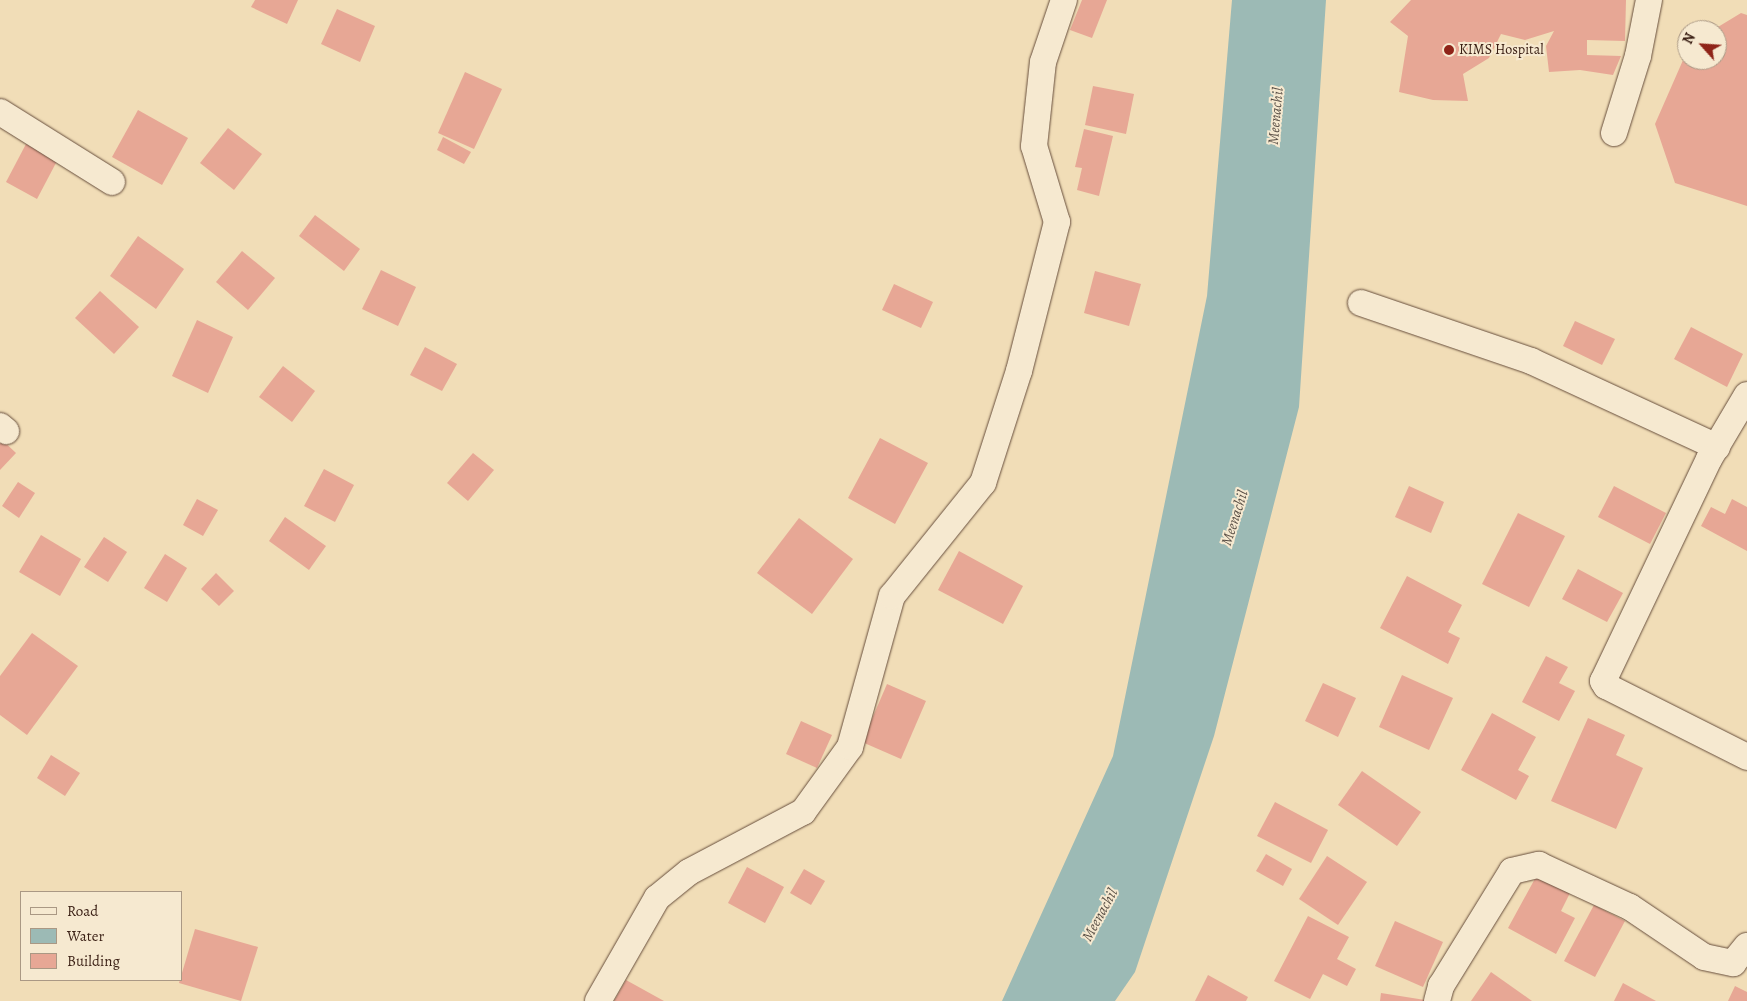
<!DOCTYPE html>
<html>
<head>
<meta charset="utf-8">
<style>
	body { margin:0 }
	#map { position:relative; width:1747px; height:1001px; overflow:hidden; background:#f1ddb7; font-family:Alegreya,serif }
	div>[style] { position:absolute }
	.water>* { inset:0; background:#9cbab5 }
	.building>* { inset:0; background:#e7a795 }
	.roads { filter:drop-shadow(0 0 1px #674e3c) drop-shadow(0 0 1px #674e3c) }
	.street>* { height:26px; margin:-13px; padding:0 13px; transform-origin:13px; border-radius:13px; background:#f6e9d0 }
	.dots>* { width:14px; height:14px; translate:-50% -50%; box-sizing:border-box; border:2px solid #f6e9d0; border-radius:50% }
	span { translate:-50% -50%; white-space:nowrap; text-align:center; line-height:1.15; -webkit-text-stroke:4px #f6e9d0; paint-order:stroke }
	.poi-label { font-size:14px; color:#391e13 }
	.left { translate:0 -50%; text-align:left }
	.water-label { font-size:15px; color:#574d44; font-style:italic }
	.legend { position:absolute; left:20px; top:891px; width:162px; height:90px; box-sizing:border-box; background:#f6e9d0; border:1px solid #aa9884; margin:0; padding:6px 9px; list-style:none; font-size:15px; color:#391e13 }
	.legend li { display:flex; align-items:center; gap:10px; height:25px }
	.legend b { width:25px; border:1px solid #aa9884 }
	.north { position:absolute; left:1677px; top:20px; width:50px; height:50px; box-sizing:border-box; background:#f6e9d0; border:1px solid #aa9884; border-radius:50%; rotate:296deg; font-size:14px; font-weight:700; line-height:20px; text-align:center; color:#391e13 }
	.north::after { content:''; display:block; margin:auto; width:18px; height:22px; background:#8f2418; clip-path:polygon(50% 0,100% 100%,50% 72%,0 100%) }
</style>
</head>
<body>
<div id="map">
	<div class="water">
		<i style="clip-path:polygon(1232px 0,1326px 0,1299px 407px,1214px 736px,1135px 972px,1115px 1001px,1002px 1001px,1113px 756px,1207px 296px)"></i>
	</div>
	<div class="building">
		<i style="clip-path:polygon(255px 0,298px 0,287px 24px,251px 7px)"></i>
		<i style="clip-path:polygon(1082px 0,1107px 0,1092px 38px,1070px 30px)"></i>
		<i style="clip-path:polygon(1411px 0,1626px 0,1625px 41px,1587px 40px,1587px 55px,1621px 56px,1613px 75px,1580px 70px,1549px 72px,1546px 46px,1554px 31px,1525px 40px,1501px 34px,1489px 58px,1463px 74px,1468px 101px,1433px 100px,1399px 92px,1408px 36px,1390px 22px)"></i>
		<i style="clip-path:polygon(337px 9px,375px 26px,360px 62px,321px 44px)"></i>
		<i style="clip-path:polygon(1741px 13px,1747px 15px,1747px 206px,1675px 183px,1655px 124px,1687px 51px,1687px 60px,1717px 60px,1717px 30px,1713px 30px)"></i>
		<i style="clip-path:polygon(465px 72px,502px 89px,474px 149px,438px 133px)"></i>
		<i style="clip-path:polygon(1093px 86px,1134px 94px,1126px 134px,1085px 125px)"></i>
		<i style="clip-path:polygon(138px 110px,188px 138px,162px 185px,112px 157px)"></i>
		<i style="clip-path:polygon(228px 128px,262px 154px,234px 190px,200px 163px)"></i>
		<i style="clip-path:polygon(1084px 129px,1113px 136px,1099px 196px,1077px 190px,1082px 168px,1075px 167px)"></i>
		<i style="clip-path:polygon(443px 137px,471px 152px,464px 164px,437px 150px)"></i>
		<i style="clip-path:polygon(26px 144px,57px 161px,37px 199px,6px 182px)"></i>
		<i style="clip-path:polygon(315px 215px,360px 249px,344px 271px,299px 236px)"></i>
		<i style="clip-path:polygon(138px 236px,184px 269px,156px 309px,110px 276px)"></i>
		<i style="clip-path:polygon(242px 251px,275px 278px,248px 310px,216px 282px)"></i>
		<i style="clip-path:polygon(381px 270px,416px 287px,398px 326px,362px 309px)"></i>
		<i style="clip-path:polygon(1095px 271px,1141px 284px,1129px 326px,1084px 313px)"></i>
		<i style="clip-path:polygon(894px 284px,933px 302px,921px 328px,882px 310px)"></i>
		<i style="clip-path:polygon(100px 291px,139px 327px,114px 354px,75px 318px)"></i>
		<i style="clip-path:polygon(197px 320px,233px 337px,208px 393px,172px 376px)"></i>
		<i style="clip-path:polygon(1575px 321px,1615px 339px,1602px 365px,1563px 346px)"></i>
		<i style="clip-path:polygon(1691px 327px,1743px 354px,1727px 387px,1674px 359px)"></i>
		<i style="clip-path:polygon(425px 347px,457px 364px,442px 391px,410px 375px)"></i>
		<i style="clip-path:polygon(283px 366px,315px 391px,292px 422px,259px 397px)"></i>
		<i style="clip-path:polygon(0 438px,16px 453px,0 470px)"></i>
		<i style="clip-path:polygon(880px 438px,928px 463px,895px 524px,848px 498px)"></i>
		<i style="clip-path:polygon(473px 453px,494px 470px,468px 501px,447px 483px)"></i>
		<i style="clip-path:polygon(324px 469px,354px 485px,335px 522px,304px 506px)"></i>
		<i style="clip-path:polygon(18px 482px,35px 493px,19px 518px,2px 506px)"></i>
		<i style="clip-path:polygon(1409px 486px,1444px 502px,1431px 533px,1395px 517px)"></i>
		<i style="clip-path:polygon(1614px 486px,1666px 513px,1650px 544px,1598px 517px)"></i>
		<i style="clip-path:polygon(197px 499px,218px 510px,203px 536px,183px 525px)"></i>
		<i style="clip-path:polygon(1732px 499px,1747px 507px,1747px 551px,1701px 526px,1711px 507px,1725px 514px)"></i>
		<i style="clip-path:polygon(1518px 513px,1565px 536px,1529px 607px,1482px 584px)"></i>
		<i style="clip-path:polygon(285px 517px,326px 546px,309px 570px,269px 541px)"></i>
		<i style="clip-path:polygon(799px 518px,853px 559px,812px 614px,757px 573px)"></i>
		<i style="clip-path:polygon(41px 535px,81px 559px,60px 596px,19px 572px)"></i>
		<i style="clip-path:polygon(104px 537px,127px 552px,108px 582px,84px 567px)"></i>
		<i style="clip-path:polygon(959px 551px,1023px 586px,1003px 624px,938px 590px)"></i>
		<i style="clip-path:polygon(165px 554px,187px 568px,167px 602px,144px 588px)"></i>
		<i style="clip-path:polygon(1578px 569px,1623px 593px,1607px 622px,1562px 599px)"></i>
		<i style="clip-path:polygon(216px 573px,234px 591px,219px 606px,201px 589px)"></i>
		<i style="clip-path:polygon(1407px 576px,1462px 605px,1448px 632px,1460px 638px,1448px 664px,1380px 628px)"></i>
		<i style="clip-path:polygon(32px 633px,78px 666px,27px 735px,0 715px,0 676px)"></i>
		<i style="clip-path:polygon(1546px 656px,1568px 667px,1559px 683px,1575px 691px,1559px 721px,1522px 702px)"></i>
		<i style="clip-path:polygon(1402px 675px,1453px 698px,1429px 750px,1379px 727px)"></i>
		<i style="clip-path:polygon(1323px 683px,1356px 698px,1338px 737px,1305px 721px)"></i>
		<i style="clip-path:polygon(887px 684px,926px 701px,901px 759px,862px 742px)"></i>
		<i style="clip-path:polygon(1492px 713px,1536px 737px,1518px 770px,1529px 776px,1516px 800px,1461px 770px)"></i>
		<i style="clip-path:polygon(1588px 718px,1625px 735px,1616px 755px,1643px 768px,1616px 829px,1551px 801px)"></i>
		<i style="clip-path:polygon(801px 721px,832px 735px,817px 768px,786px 754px)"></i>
		<i style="clip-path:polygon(51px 755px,80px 773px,65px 796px,37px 778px)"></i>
		<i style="clip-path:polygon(1362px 771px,1421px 812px,1397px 846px,1338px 805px)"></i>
		<i style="clip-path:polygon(1275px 802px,1328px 830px,1311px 863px,1257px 836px)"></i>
		<i style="clip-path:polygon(1266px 854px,1292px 869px,1283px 886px,1256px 871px)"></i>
		<i style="clip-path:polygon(1327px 856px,1367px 882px,1338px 925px,1299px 899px)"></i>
		<i style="clip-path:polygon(747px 867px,784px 887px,765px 923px,728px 903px)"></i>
		<i style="clip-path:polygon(804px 869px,825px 881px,811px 905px,790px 893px)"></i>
		<i style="clip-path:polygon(1537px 875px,1570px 893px,1561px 911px,1575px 918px,1556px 954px,1508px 928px)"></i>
		<i style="clip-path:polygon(1594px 905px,1625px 921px,1595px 977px,1564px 961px)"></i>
		<i style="clip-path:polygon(1308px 916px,1349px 937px,1337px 959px,1356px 969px,1347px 986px,1323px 974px,1310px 999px,1274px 981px)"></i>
		<i style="clip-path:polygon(1395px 921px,1443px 942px,1423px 987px,1375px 966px)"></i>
		<i style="clip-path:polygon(195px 929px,258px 947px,241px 1001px,179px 983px)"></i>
		<i style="clip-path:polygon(1491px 972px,1532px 1001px,1471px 1001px)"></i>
		<i style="clip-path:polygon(1208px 975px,1248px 997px,1246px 1001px,1195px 1001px)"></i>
		<i style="clip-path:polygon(626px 980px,664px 1001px,614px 1001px)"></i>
		<i style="clip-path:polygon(1623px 983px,1656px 1001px,1614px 1001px)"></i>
		<i style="clip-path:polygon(1735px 986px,1747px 992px,1747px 1001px,1728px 1001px)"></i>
		<i style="clip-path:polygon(1381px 993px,1425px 1000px,1425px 1001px,1380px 1001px)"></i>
	</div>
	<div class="roads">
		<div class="street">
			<i style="left:0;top:112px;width:132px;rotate:32deg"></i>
			<i style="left:1614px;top:133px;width:81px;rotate:-72.7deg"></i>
			<i style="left:1638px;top:56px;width:57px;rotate:-78.9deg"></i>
			<i style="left:1361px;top:303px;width:180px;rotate:18.8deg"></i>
			<i style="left:1531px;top:361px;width:205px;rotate:24.8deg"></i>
			<i style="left:1747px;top:395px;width:74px;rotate:120.7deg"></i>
			<i style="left:1709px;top:459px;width:246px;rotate:115.5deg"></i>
			<i style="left:1603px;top:681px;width:6px;rotate:59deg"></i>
			<i style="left:1606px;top:686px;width:158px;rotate:26.7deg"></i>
			<i style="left:0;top:426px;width:8px;rotate:40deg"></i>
			<i style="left:598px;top:1001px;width:119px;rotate:-60.2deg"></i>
			<i style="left:657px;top:898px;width:41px;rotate:-39.1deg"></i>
			<i style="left:689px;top:872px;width:129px;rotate:-27.8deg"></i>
			<i style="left:803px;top:812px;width:80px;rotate:-54.1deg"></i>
			<i style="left:850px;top:747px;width:157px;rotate:-74.5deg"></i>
			<i style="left:892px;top:596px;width:145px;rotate:-51.2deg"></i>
			<i style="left:983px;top:483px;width:118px;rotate:-72.2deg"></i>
			<i style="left:1019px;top:371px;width:154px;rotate:-75.7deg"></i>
			<i style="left:1057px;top:222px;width:79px;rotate:-106.8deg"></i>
			<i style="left:1034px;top:146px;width:84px;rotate:-83.9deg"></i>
			<i style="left:1043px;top:62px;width:65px;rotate:-71.3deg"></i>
			<i style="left:1437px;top:1001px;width:16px;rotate:-75deg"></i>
			<i style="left:1441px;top:986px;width:135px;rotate:-58.3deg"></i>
			<i style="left:1512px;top:871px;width:28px;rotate:-13deg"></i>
			<i style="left:1539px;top:865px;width:100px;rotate:24.8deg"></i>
			<i style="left:1630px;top:907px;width:89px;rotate:34deg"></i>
			<i style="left:1704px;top:957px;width:30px;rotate:12deg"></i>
			<i style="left:1733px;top:963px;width:22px;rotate:-51deg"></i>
		</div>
	</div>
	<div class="dots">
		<i style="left:1449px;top:50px;background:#8f2418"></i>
	</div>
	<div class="poi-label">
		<span class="left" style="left:1459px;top:50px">KIMS Hospital</span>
	</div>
	<div class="water-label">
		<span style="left:1276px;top:116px;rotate:-85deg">Meenachil</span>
		<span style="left:1235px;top:518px;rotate:-72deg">Meenachil</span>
		<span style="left:1100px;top:915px;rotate:-61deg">Meenachil</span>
	</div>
	<ul class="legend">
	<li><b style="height:6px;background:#f6e9d0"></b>Road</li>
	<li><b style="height:14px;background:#9cbab5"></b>Water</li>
	<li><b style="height:14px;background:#e7a795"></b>Building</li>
	</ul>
	<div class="north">N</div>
</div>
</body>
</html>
